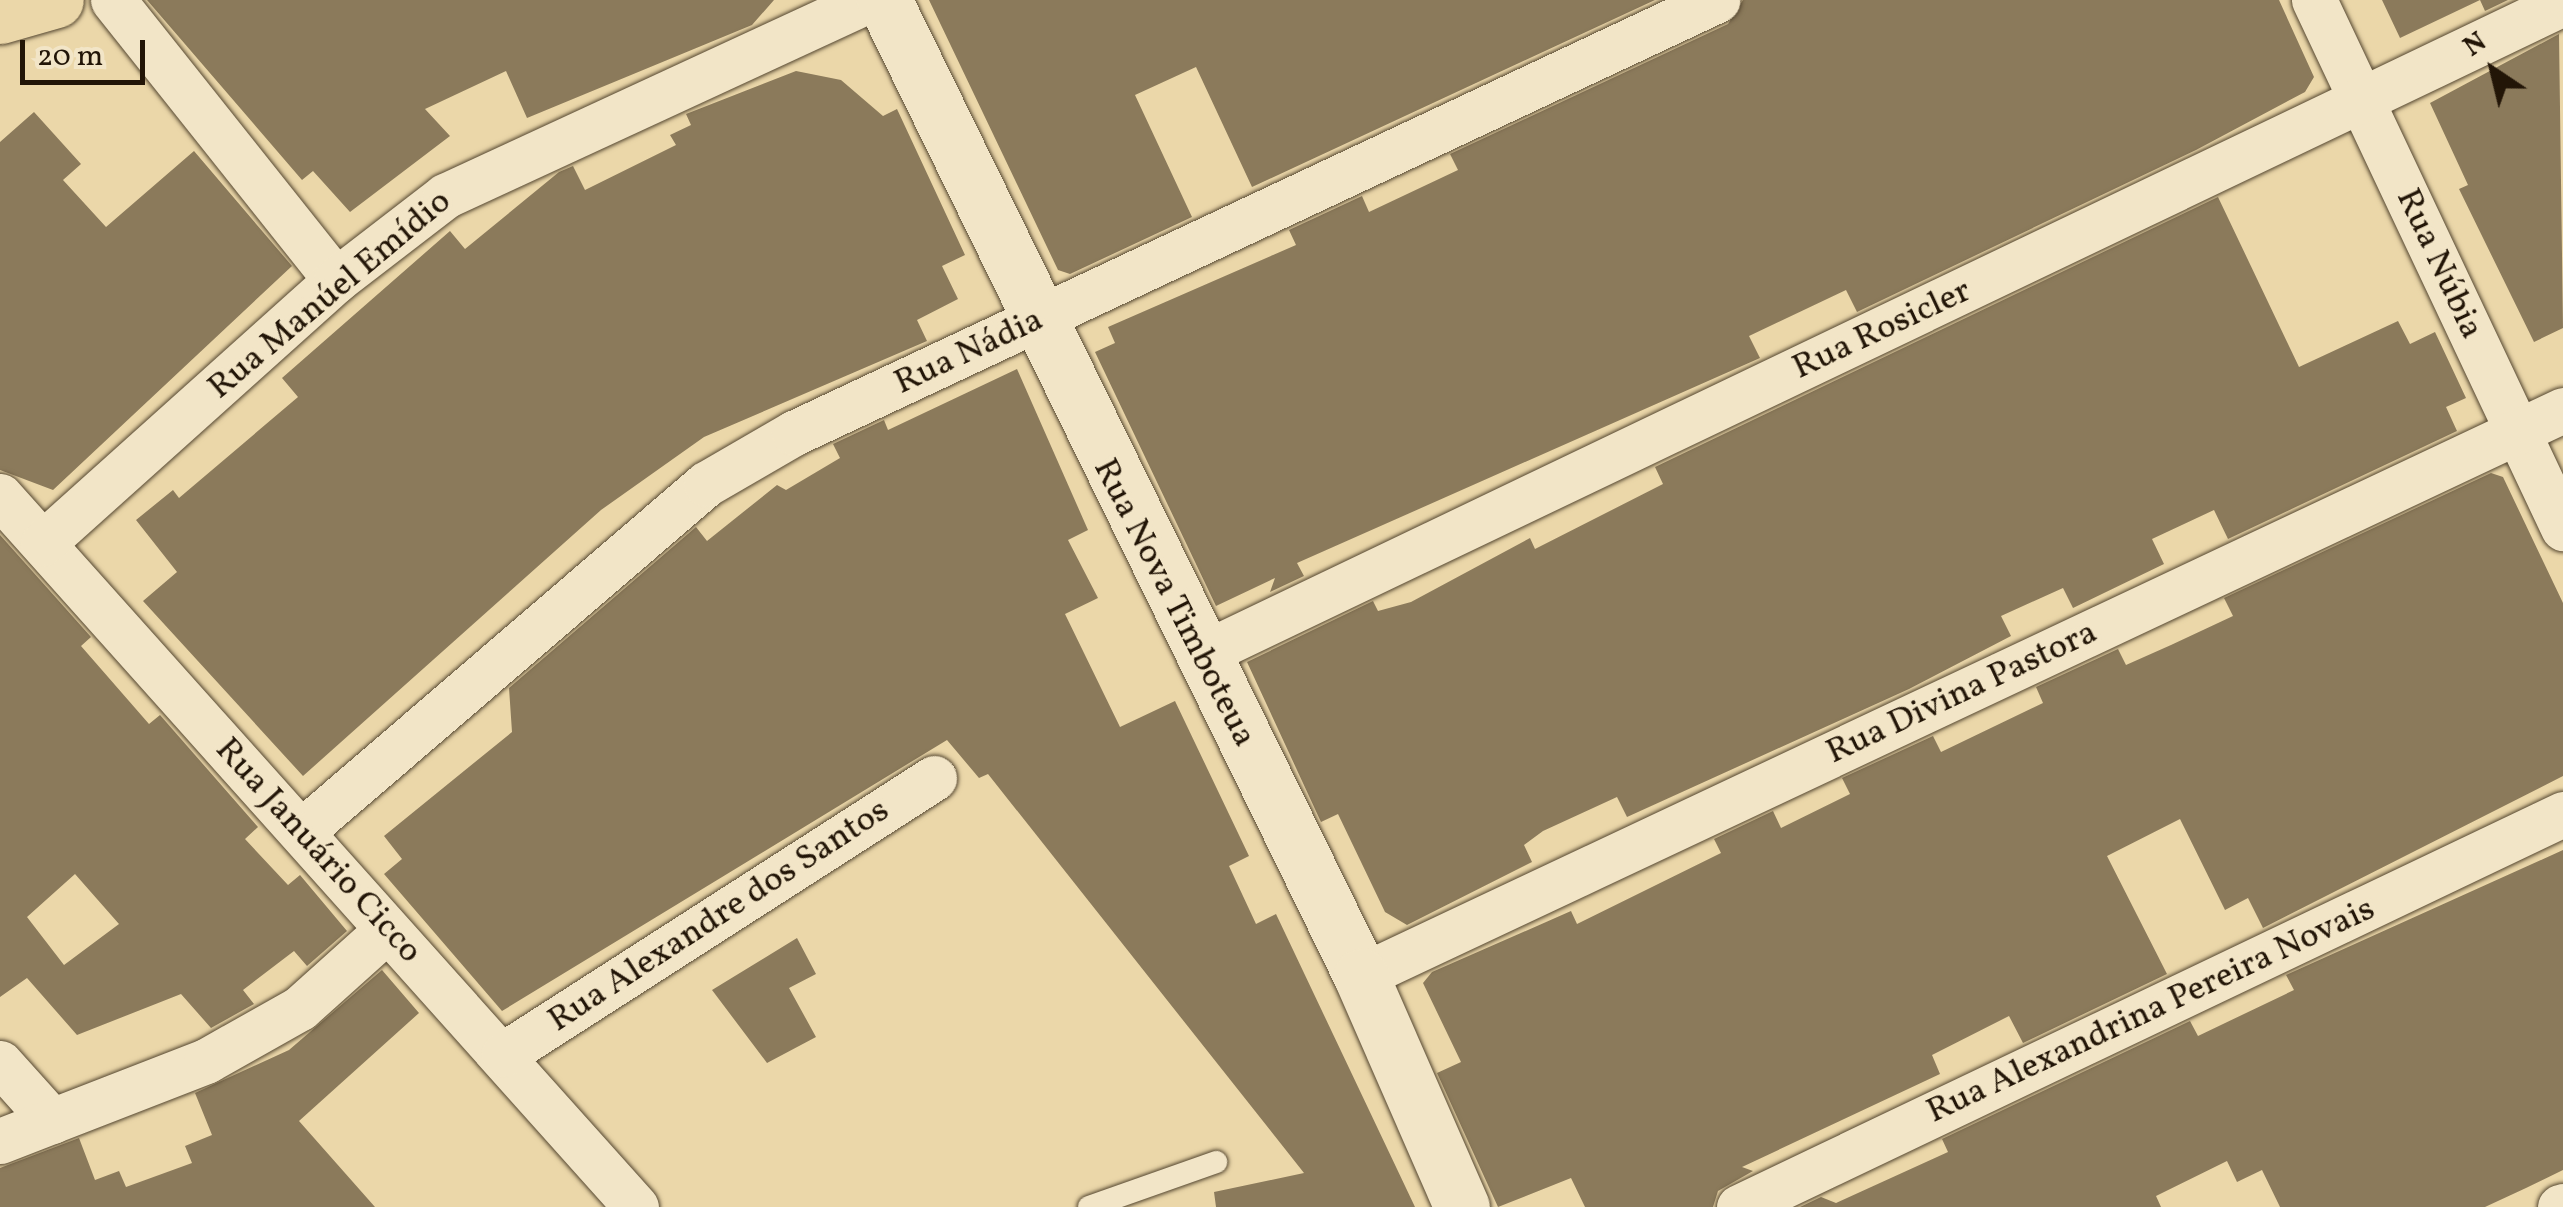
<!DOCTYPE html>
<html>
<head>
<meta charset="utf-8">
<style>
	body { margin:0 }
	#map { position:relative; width:2563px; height:1207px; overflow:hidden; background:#ebd7a9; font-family:Vollkorn,serif }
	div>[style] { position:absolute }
	.building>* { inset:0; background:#8b7a5b }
	.roads { filter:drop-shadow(0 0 2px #544630) drop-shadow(0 0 2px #544630) }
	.service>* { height:22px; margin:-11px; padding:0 11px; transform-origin:11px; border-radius:11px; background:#f2e5c7 }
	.minor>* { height:45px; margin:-22.5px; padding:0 22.5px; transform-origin:22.5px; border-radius:22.5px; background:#f2e5c7 }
	.secondary>* { height:55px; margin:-27.5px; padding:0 27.5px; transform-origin:27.5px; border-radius:27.5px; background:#f2e5c7 }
	.primary>* { height:55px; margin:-27.5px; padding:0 27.5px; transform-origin:27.5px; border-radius:27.5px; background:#ebd7a9 }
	span { translate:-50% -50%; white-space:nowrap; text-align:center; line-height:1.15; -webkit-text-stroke:8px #f2e5c7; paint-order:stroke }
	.street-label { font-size:35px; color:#221507 }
	.north { position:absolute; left:2443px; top:20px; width:100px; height:100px; -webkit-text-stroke:8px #f2e5c7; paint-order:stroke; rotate:325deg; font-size:28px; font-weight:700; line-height:40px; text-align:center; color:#221507 }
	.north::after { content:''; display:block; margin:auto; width:35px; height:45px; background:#221507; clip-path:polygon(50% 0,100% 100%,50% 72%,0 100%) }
	.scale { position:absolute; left:20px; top:40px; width:125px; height:45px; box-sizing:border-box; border:5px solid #221507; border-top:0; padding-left:12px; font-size:30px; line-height:35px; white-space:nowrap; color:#221507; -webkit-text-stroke:8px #f2e5c7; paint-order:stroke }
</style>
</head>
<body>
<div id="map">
	<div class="building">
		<i style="clip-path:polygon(147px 0,774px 0,752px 25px,527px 118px,506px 71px,425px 109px,450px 136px,350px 212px,313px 171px,302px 180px)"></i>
		<i style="clip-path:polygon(929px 0,1655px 0,1252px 187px,1196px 67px,1135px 95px,1192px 217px,1070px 274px,1058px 270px)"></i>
		<i style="clip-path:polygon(1743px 0,2279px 0,2314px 77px,2305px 92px,2196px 150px,1857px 312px,1846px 290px,1749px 336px,1760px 358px,1297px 563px,1304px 576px,1270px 592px,1275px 578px,1216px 606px,1095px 352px,1115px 343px,1108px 327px,1296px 245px,1289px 230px,1362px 196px,1369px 212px,1458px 170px,1450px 154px,1728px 24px)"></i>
		<i style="clip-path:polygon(2382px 0,2508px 0,2485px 11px,2480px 0,2400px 38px)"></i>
		<i style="clip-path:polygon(2559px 34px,2563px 328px,2534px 342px,2459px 189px,2468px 185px,2430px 103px)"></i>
		<i style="clip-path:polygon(796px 71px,841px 80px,883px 116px,897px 109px,965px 255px,942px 266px,958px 299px,917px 320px,927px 341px,704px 437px,601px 510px,303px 776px,143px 601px,177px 572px,136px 520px,173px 490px,179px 498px,298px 397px,282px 378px,450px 231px,465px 249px,559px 172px,573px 166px,585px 190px,676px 145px,670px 135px,691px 125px,686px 114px)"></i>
		<i style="clip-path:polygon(34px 112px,81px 164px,63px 180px,106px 227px,194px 151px,292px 266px,53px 490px,0 470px,0 142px)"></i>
		<i style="clip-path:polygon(2218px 197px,2299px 367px,2398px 321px,2410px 344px,2435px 332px,2466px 398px,2446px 407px,2457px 431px,2228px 539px,2214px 510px,2152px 539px,2164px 564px,2073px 608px,2063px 588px,2001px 616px,2011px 636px,1909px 689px,1627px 817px,1617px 797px,1543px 831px,1524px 845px,1532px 862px,1407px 925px,1385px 912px,1338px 814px,1321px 822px,1247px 662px,1373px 601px,1378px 611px,1411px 602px,1530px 538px,1535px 549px,1663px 484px,1655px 467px)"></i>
		<i style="clip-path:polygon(1017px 369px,1088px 530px,1068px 540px,1098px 598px,1065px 614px,1120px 727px,1175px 701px,1249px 856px,1229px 866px,1256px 924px,1276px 914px,1415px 1207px,1216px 1207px,1214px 1192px,1304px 1173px,988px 774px,979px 778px,947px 740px,502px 1011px,384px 874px,402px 859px,384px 836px,512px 732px,509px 688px,696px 527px,707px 541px,777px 485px,786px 490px,840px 458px,833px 444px,884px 420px,888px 430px)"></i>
		<i style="clip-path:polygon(2491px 473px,2503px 477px,2563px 603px,2563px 776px,2263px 928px,2248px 898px,2225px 910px,2180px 819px,2107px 856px,2167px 974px,2023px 1043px,2009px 1016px,1932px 1055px,1940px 1074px,1742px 1167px,1753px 1171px,1718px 1191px,1713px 1207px,1585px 1207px,1571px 1178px,1498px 1207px,1437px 1073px,1461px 1062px,1423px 983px,1432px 972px,1571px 911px,1577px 924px,1721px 853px,1714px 839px,1773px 811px,1781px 828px,1850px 794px,1842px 778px,1933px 736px,1941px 752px,2043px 703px,2036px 687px,2118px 649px,2126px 665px,2171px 645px,2233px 616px,2224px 598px)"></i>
		<i style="clip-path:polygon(evenodd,0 535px,91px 637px,81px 646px,149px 724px,160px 715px,258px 827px,245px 839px,288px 885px,300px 875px,347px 931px,307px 966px,294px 951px,243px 990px,254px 1004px,211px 1028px,181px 994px,77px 1035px,27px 978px,0 997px,0 535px,75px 874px,119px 924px,64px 965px,27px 917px,75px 874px)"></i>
		<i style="clip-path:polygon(2563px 850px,2563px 1170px,2526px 1188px,2485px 1207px,2280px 1207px,2262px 1170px,2237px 1182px,2227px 1161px,2156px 1196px,2161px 1207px,1800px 1207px,1821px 1197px,1836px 1203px,1948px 1152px,1942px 1139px,2190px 1021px,2198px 1036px,2294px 990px,2286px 975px)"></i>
		<i style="clip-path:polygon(797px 938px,816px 974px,789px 988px,816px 1037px,767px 1063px,712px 990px)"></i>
		<i style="clip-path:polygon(382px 970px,419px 1013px,299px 1121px,375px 1207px,0 1207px,0 1168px,79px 1138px,95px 1180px,119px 1171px,126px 1187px,192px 1163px,185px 1146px,212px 1135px,195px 1093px,289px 1050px)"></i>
	</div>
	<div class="roads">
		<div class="service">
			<i style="left:1089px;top:1207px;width:135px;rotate:-19.5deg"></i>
		</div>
		<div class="minor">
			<i style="left:113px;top:0;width:358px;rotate:51.5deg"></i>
			<i style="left:2314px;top:0;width:584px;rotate:64.75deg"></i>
			<i style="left:0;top:496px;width:954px;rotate:48.19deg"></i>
			<i style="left:43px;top:543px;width:394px;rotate:-41.9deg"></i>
			<i style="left:336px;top:280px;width:138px;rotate:-37.6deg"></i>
			<i style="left:445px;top:196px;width:467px;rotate:-24.8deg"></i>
			<i style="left:1200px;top:655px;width:1511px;rotate:-25.56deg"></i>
			<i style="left:302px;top:831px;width:533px;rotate:-40.66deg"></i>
			<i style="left:706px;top:484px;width:102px;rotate:-30.1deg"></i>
			<i style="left:794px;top:433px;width:1020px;rotate:-25.13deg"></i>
			<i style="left:1361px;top:976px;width:1329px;rotate:-25.21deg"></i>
			<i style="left:504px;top:1054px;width:511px;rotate:-32.69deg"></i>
			<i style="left:0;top:1063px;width:78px;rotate:48.1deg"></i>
			<i style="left:0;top:1141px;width:221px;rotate:-21.2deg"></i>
			<i style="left:206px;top:1061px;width:108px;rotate:-29.4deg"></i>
			<i style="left:300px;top:1008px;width:117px;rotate:-41.9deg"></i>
			<i style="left:1739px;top:1207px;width:913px;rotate:-25.5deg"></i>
			<i style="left:2560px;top:1207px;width:3px;rotate:-18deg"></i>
		</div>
		<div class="secondary">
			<i style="left:884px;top:0;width:1086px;rotate:63.95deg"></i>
			<i style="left:1361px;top:976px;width:252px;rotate:66.4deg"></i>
		</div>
		<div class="primary">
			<i style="left:0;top:16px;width:58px;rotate:-15.9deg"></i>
		</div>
	</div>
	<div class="street-label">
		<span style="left:2439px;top:264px;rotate:65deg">Rua Núbia</span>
		<span style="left:330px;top:295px;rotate:-40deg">Rua Manúel Emídio</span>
		<span style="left:1882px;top:330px;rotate:-25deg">Rua Rosicler</span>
		<span style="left:969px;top:352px;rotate:-25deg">Rua Nádia</span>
		<span style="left:1174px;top:603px;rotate:63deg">Rua Nova Timboteua</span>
		<span style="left:1962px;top:693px;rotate:-25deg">Rua Divina Pastora</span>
		<span style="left:318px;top:851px;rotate:48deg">Rua Januário Cicco</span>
		<span style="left:719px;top:916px;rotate:-33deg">Rua Alexandre dos Santos</span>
		<span style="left:2151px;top:1011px;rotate:-25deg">Rua Alexandrina Pereira Novais</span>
	</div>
	<div class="north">N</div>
	<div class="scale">20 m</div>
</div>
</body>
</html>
